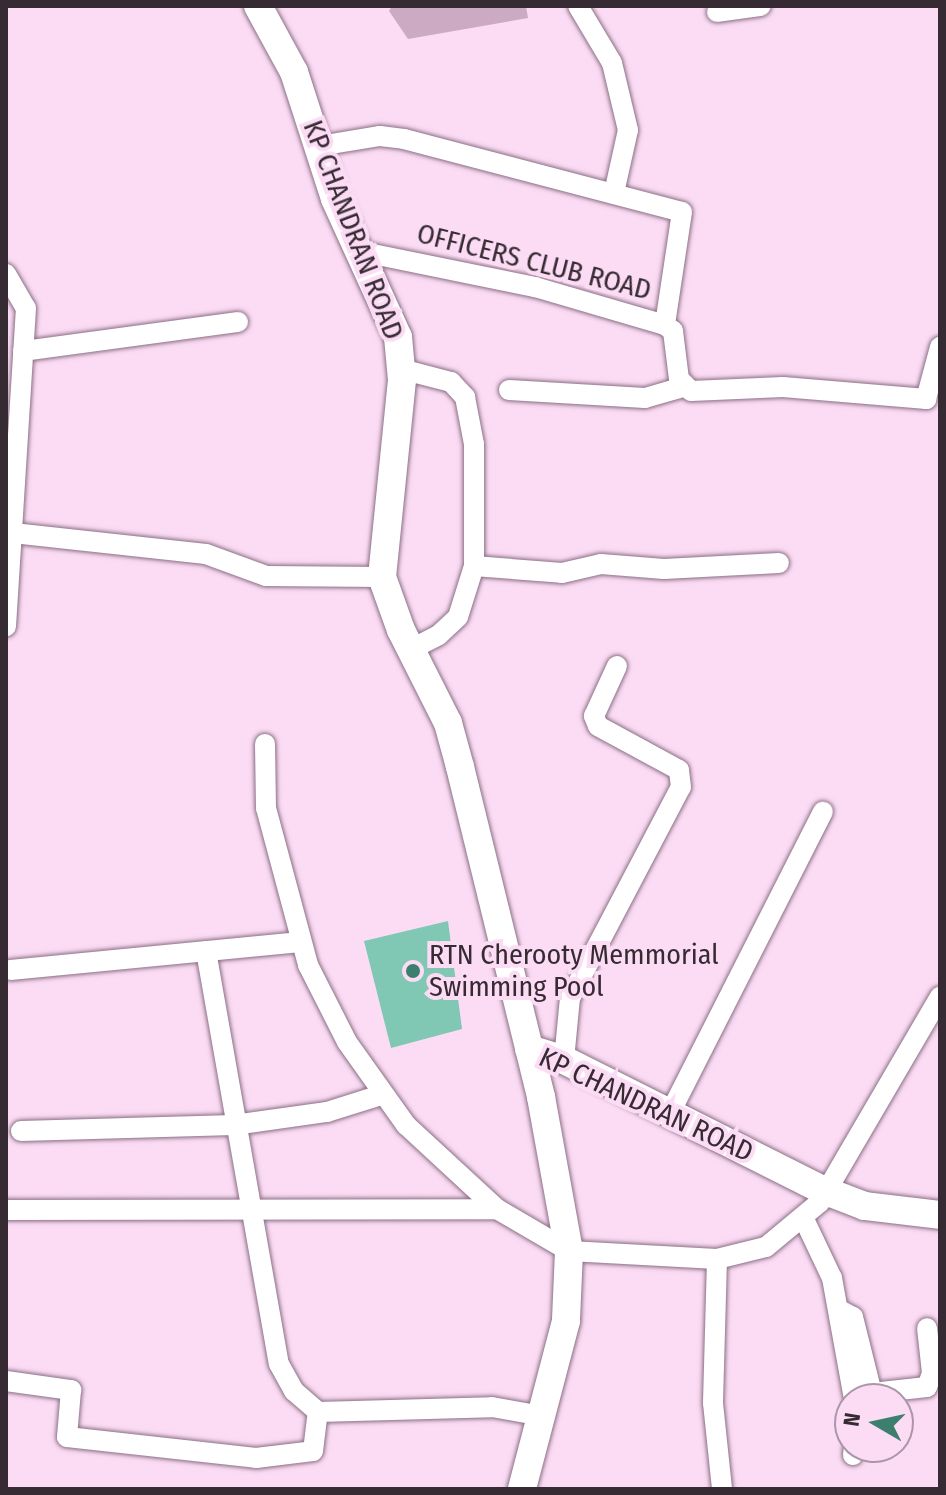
<!DOCTYPE html>
<html>
<head>
<meta charset="utf-8">
<style>
	body { margin:0 }
	#map { position:relative; width:946px; height:1495px; overflow:hidden; background:#fbdcf4; font-family:"Fira Sans Condensed",sans-serif }
	div>[style] { position:absolute }
	.green>* { inset:0; background:#ccaac4 }
	.water>* { inset:0; background:#80c7b4 }
	.roads { filter:drop-shadow(0 0 2px #8b6f85) drop-shadow(0 0 2px #8b6f85) }
	.street>* { height:20px; margin:-10px; padding:0 10px; transform-origin:10px; border-radius:10px; background:#fff }
	.secondary>* { height:28px; margin:-14px; padding:0 14px; transform-origin:14px; border-radius:14px; background:#fff }
	.dots>* { width:22px; height:22px; translate:-50% -50%; box-sizing:border-box; border:4px solid #fbdcf4; border-radius:50% }
	span { translate:-50% -50%; white-space:nowrap; text-align:center; line-height:1.15; -webkit-text-stroke:8px #fbdcf4; paint-order:stroke }
	.street-label { font-size:28px; color:#362a33 }
	.poi-label { font-size:28px; color:#362a33 }
	.left { translate:0 -50%; text-align:left }
	.frame { position:absolute; inset:0; border:8px solid #362a33; pointer-events:none }
	.north { position:absolute; left:834px; top:1383px; width:80px; height:80px; box-sizing:border-box; background:#fbdcf4; border:2px solid #ac95a7; border-radius:50%; rotate:279deg; font-size:22px; font-weight:700; line-height:32px; text-align:center; color:#362a33 }
	.north::after { content:''; display:block; margin:auto; width:28px; height:36px; background:#3d7f6f; clip-path:polygon(50% 0,100% 100%,50% 72%,0 100%) }
</style>
</head>
<body>
<div id="map">
	<div class="green">
		<i style="clip-path:polygon(392px 6px,526px 6px,528px 18px,408px 39px,389px 11px)"></i>
	</div>
	<div class="water">
		<i style="clip-path:polygon(448px 921px,462px 1029px,391px 1048px,364px 941px)"></i>
	</div>
	<div class="roads">
		<div class="street">
			<i style="left:578px;top:6px;width:66px;rotate:59.2deg"></i>
			<i style="left:612px;top:63px;width:69px;rotate:76.6deg"></i>
			<i style="left:628px;top:130px;width:65px;rotate:102.5deg"></i>
			<i style="left:717px;top:12px;width:44px;rotate:-7.8deg"></i>
			<i style="left:319px;top:146px;width:62px;rotate:-9.3deg"></i>
			<i style="left:380px;top:136px;width:24px;rotate:7deg"></i>
			<i style="left:404px;top:139px;width:287px;rotate:14.7deg"></i>
			<i style="left:682px;top:212px;width:114px;rotate:98.6deg"></i>
			<i style="left:358px;top:251px;width:181px;rotate:11.5deg"></i>
			<i style="left:535px;top:287px;width:135px;rotate:16.3deg"></i>
			<i style="left:665px;top:325px;width:10px;rotate:37deg"></i>
			<i style="left:673px;top:331px;width:48px;rotate:82.9deg"></i>
			<i style="left:679px;top:379px;width:17px;rotate:45deg"></i>
			<i style="left:691px;top:391px;width:92px;rotate:-2.5deg"></i>
			<i style="left:783px;top:387px;width:144px;rotate:4.8deg"></i>
			<i style="left:926px;top:399px;width:54px;rotate:-74.9deg"></i>
			<i style="left:6px;top:274px;width:39px;rotate:60deg"></i>
			<i style="left:26px;top:308px;width:319px;rotate:93.6deg"></i>
			<i style="left:23px;top:351px;width:217px;rotate:-7.7deg"></i>
			<i style="left:401px;top:369px;width:52px;rotate:14.6deg"></i>
			<i style="left:451px;top:382px;width:21px;rotate:47deg"></i>
			<i style="left:465px;top:397px;width:48px;rotate:79.2deg"></i>
			<i style="left:474px;top:444px;width:122px;rotate:90deg"></i>
			<i style="left:474px;top:566px;width:53px;rotate:107.4deg"></i>
			<i style="left:458px;top:617px;width:26px;rotate:137deg"></i>
			<i style="left:439px;top:635px;width:33px;rotate:153deg"></i>
			<i style="left:509px;top:390px;width:136px;rotate:3.4deg"></i>
			<i style="left:645px;top:398px;width:40px;rotate:-16deg"></i>
			<i style="left:13px;top:533px;width:194px;rotate:6.2deg"></i>
			<i style="left:206px;top:554px;width:64px;rotate:20.1deg"></i>
			<i style="left:266px;top:576px;width:116px;rotate:0.5deg"></i>
			<i style="left:474px;top:566px;width:88px;rotate:4.5deg"></i>
			<i style="left:562px;top:573px;width:40px;rotate:-13deg"></i>
			<i style="left:601px;top:564px;width:63px;rotate:4.5deg"></i>
			<i style="left:664px;top:569px;width:115px;rotate:-3deg"></i>
			<i style="left:265px;top:744px;width:64px;rotate:89.1deg"></i>
			<i style="left:266px;top:808px;width:163px;rotate:75deg"></i>
			<i style="left:308px;top:965px;width:86px;rotate:63.1deg"></i>
			<i style="left:347px;top:1042px;width:102px;rotate:54.6deg"></i>
			<i style="left:406px;top:1125px;width:124px;rotate:42.7deg"></i>
			<i style="left:497px;top:1209px;width:83px;rotate:30.3deg"></i>
			<i style="left:569px;top:1251px;width:148px;rotate:3.1deg"></i>
			<i style="left:717px;top:1259px;width:50px;rotate:-13.8deg"></i>
			<i style="left:766px;top:1247px;width:70px;rotate:-39.8deg"></i>
			<i style="left:820px;top:1202px;width:238px;rotate:-59.7deg"></i>
			<i style="left:206px;top:951px;width:419px;rotate:80deg"></i>
			<i style="left:279px;top:1364px;width:31px;rotate:61deg"></i>
			<i style="left:294px;top:1391px;width:32px;rotate:41deg"></i>
			<i style="left:10px;top:970px;width:292px;rotate:-5.5deg"></i>
			<i style="left:564px;top:1060px;width:62px;rotate:-84.5deg"></i>
			<i style="left:570px;top:998px;width:238px;rotate:-62.3deg"></i>
			<i style="left:681px;top:787px;width:17px;rotate:-97deg"></i>
			<i style="left:679px;top:770px;width:92px;rotate:-151.5deg"></i>
			<i style="left:598px;top:726px;width:11px;rotate:-112deg"></i>
			<i style="left:594px;top:716px;width:55px;rotate:-65.3deg"></i>
			<i style="left:670px;top:1113px;width:338px;rotate:-63.1deg"></i>
			<i style="left:21px;top:1131px;width:213px;rotate:-1.6deg"></i>
			<i style="left:234px;top:1125px;width:94px;rotate:-8deg"></i>
			<i style="left:327px;top:1112px;width:57px;rotate:-17.5deg"></i>
			<i style="left:6px;top:1210px;width:491px;rotate:-0.1deg"></i>
			<i style="left:803px;top:1217px;width:68px;rotate:64.6deg"></i>
			<i style="left:832px;top:1278px;width:123px;rotate:79.7deg"></i>
			<i style="left:717px;top:1259px;width:144px;rotate:91.6deg"></i>
			<i style="left:713px;top:1403px;width:86px;rotate:84deg"></i>
			<i style="left:838px;top:1309px;width:17px;rotate:28deg"></i>
			<i style="left:853px;top:1317px;width:78px;rotate:76deg"></i>
			<i style="left:872px;top:1393px;width:55px;rotate:-6.2deg"></i>
			<i style="left:927px;top:1387px;width:15px;rotate:-70deg"></i>
			<i style="left:932px;top:1373px;width:45px;rotate:-96.3deg"></i>
			<i style="left:6px;top:1381px;width:66px;rotate:7.9deg"></i>
			<i style="left:71px;top:1390px;width:47px;rotate:94.9deg"></i>
			<i style="left:67px;top:1437px;width:190px;rotate:6.3deg"></i>
			<i style="left:256px;top:1458px;width:57px;rotate:-7deg"></i>
			<i style="left:313px;top:1451px;width:39px;rotate:-83deg"></i>
			<i style="left:318px;top:1412px;width:174px;rotate:-1.6deg"></i>
			<i style="left:492px;top:1407px;width:51px;rotate:10.2deg"></i>
			<i style="left:853px;top:1455px;width:8px;rotate:-83deg"></i>
		</div>
		<div class="secondary">
			<i style="left:258px;top:6px;width:75px;rotate:61.4deg"></i>
			<i style="left:294px;top:72px;width:133px;rotate:72.1deg"></i>
			<i style="left:335px;top:199px;width:152px;rotate:65.5deg"></i>
			<i style="left:398px;top:337px;width:43px;rotate:84.7deg"></i>
			<i style="left:402px;top:380px;width:198px;rotate:95.8deg"></i>
			<i style="left:382px;top:577px;width:56px;rotate:70.3deg"></i>
			<i style="left:401px;top:630px;width:104px;rotate:63.2deg"></i>
			<i style="left:448px;top:723px;width:46px;rotate:74.7deg"></i>
			<i style="left:460px;top:767px;width:340px;rotate:76.2deg"></i>
			<i style="left:541px;top:1097px;width:157px;rotate:79.7deg"></i>
			<i style="left:569px;top:1251px;width:70px;rotate:92.5deg"></i>
			<i style="left:566px;top:1321px;width:174px;rotate:104.7deg"></i>
			<i style="left:529px;top:1049px;width:37px;rotate:17deg"></i>
			<i style="left:564px;top:1060px;width:290px;rotate:26.7deg"></i>
			<i style="left:823px;top:1190px;width:45px;rotate:20.9deg"></i>
			<i style="left:865px;top:1206px;width:76px;rotate:6.8deg"></i>
		</div>
	</div>
	<div class="dots">
		<i style="left:413px;top:971px;background:#3d7f6f"></i>
	</div>
	<div class="street-label">
		<span style="left:353px;top:230px;rotate:69deg">KP CHANDRAN ROAD</span>
		<span style="left:534px;top:262px;rotate:14deg">OFFICERS CLUB ROAD</span>
		<span style="left:646px;top:1105px;rotate:25deg">KP CHANDRAN ROAD</span>
	</div>
	<div class="poi-label">
		<span class="left" style="left:429px;top:971px">RTN Cherooty Memmorial<br>Swimming Pool</span>
	</div>
	<div class="frame"></div>
	<div class="north">N</div>
</div>
</body>
</html>
